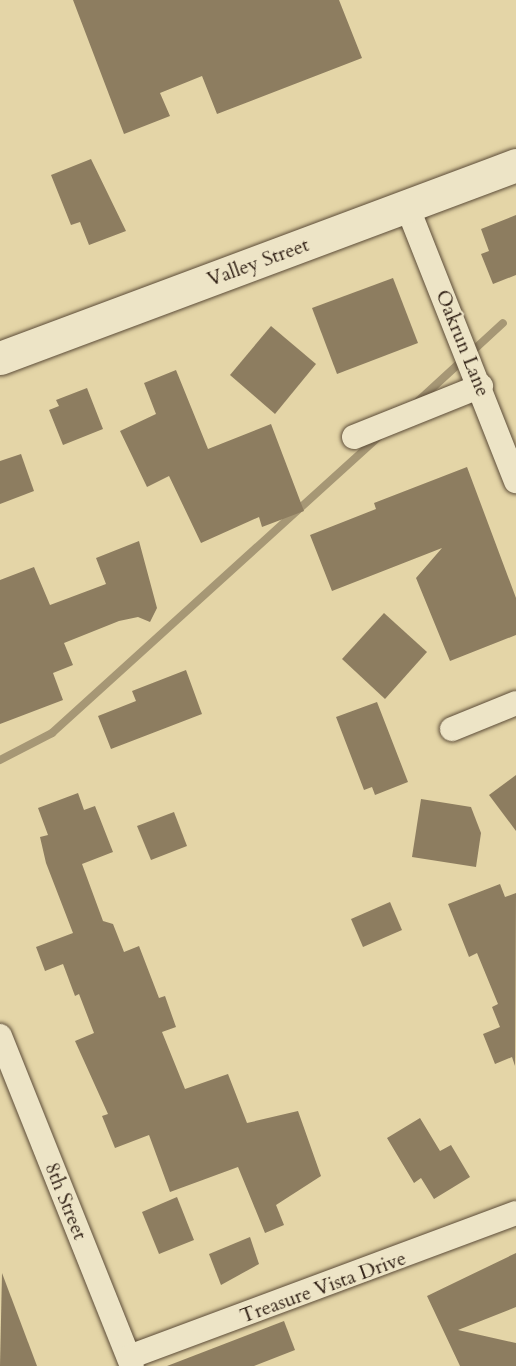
<!DOCTYPE html>
<html>
<head>
<meta charset="utf-8">
<style>
	body { margin:0 }
	#map { position:relative; width:516px; height:1366px; overflow:hidden; background:#e4d5a7; font-family:Cardo,serif }
	div>[style] { position:absolute }
	.stream>* { height:8px; margin:-4px; padding:0 4px; transform-origin:4px; border-radius:4px; background:#a69775 }
	.building>* { inset:0; background:#8d7d60 }
	.roads { filter:drop-shadow(0 0 2px #5c4c38) drop-shadow(0 0 2px #5c4c38) }
	.street>* { height:24px; margin:-12px; padding:0 12px; transform-origin:12px; border-radius:12px; background:#ede4c6 }
	.secondary>* { height:33px; margin:-16.5px; padding:0 16.5px; transform-origin:16.5px; border-radius:16.5px; background:#ede4c6 }
	span { translate:-50% -50%; white-space:nowrap; text-align:center; line-height:1.15; -webkit-text-stroke:4.5px #ede4c6; paint-order:stroke }
	.street-label { font-size:20px; color:#2e1e13 }
</style>
</head>
<body>
<div id="map">
	<div class="stream">
		<i style="left:416px;top:403px;width:118px;rotate:-42.6deg"></i>
		<i style="left:0;top:760px;width:59px;rotate:-27.4deg"></i>
		<i style="left:52px;top:733px;width:442px;rotate:-42.2deg"></i>
	</div>
	<div class="building">
		<i style="clip-path:polygon(73px 0,339px 0,362px 58px,217px 114px,202px 76px,160px 93px,170px 116px,124px 134px)"></i>
		<i style="clip-path:polygon(91px 159px,126px 231px,89px 245px,80px 222px,71px 225px,51px 175px)"></i>
		<i style="clip-path:polygon(516px 215px,516px 275px,493px 284px,481px 254px,489px 251px,481px 229px)"></i>
		<i style="clip-path:polygon(393px 278px,418px 343px,337px 374px,312px 308px)"></i>
		<i style="clip-path:polygon(271px 326px,316px 364px,275px 414px,230px 375px)"></i>
		<i style="clip-path:polygon(176px 370px,208px 449px,271px 424px,304px 511px,262px 527px,259px 517px,201px 543px,169px 476px,147px 487px,120px 431px,156px 414px,144px 383px)"></i>
		<i style="clip-path:polygon(87px 388px,103px 429px,63px 445px,49px 410px,59px 406px,56px 400px)"></i>
		<i style="clip-path:polygon(21px 454px,34px 491px,0 504px,0 461px)"></i>
		<i style="clip-path:polygon(467px 467px,516px 598px,516px 635px,450px 661px,416px 578px,442px 548px,332px 591px,310px 535px,376px 509px,374px 503px)"></i>
		<i style="clip-path:polygon(139px 541px,157px 608px,150px 622px,138px 617px,119px 621px,64px 643px,73px 665px,53px 673px,63px 700px,0 724px,0 580px,34px 567px,50px 605px,106px 584px,96px 558px)"></i>
		<i style="clip-path:polygon(384px 613px,427px 652px,385px 699px,342px 659px)"></i>
		<i style="clip-path:polygon(186px 670px,202px 714px,111px 749px,98px 716px,136px 701px,132px 691px)"></i>
		<i style="clip-path:polygon(377px 702px,408px 782px,375px 795px,372px 787px,364px 790px,336px 717px)"></i>
		<i style="clip-path:polygon(516px 775px,516px 831px,489px 795px)"></i>
		<i style="clip-path:polygon(78px 793px,84px 810px,95px 806px,113px 852px,82px 864px,103px 921px,113px 924px,124px 952px,139px 946px,159px 998px,165px 996px,176px 1027px,162px 1032px,185px 1089px,228px 1074px,247px 1123px,298px 1111px,321px 1176px,276px 1205px,284px 1225px,265px 1233px,238px 1167px,170px 1192px,149px 1135px,115px 1148px,102px 1116px,108px 1114px,75px 1041px,94px 1033px,79px 994px,75px 996px,63px 964px,45px 971px,36px 947px,73px 933px,46px 863px,40px 837px,48px 835px,38px 808px)"></i>
		<i style="clip-path:polygon(421px 799px,471px 807px,481px 833px,476px 867px,412px 857px)"></i>
		<i style="clip-path:polygon(174px 812px,187px 846px,151px 860px,137px 826px)"></i>
		<i style="clip-path:polygon(500px 884px,505px 897px,516px 893px,515px 1066px,512px 1057px,495px 1064px,483px 1034px,500px 1027px,492px 1007px,498px 1004px,477px 953px,469px 957px,448px 904px)"></i>
		<i style="clip-path:polygon(390px 902px,402px 930px,363px 947px,351px 919px)"></i>
		<i style="clip-path:polygon(420px 1118px,440px 1151px,451px 1145px,470px 1177px,434px 1199px,421px 1178px,414px 1183px,387px 1138px)"></i>
		<i style="clip-path:polygon(177px 1197px,194px 1240px,159px 1254px,142px 1212px)"></i>
		<i style="clip-path:polygon(250px 1237px,259px 1264px,221px 1285px,209px 1254px)"></i>
		<i style="clip-path:polygon(516px 1253px,516px 1307px,458px 1330px,516px 1343px,516px 1366px,460px 1366px,427px 1296px)"></i>
		<i style="clip-path:polygon(2px 1273px,37px 1366px,0 1366px)"></i>
		<i style="clip-path:polygon(284px 1321px,295px 1350px,254px 1366px,167px 1366px)"></i>
	</div>
	<div class="roads">
		<div class="street">
			<i style="left:407px;top:206px;width:296px;rotate:68.4deg"></i>
			<i style="left:354px;top:437px;width:137px;rotate:-21.9deg"></i>
			<i style="left:452px;top:729px;width:69px;rotate:-22.1deg"></i>
			<i style="left:0;top:1036px;width:355px;rotate:68.2deg"></i>
			<i style="left:129px;top:1357px;width:413px;rotate:-20.4deg"></i>
		</div>
		<div class="secondary">
			<i style="left:0;top:358px;width:551px;rotate:-20.51deg"></i>
		</div>
	</div>
	<div class="street-label">
		<span style="left:258px;top:262px;rotate:-20deg">Valley Street</span>
		<span style="left:463px;top:343px;rotate:68deg">Oakrun Lane</span>
		<span style="left:66px;top:1201px;rotate:68deg">8th Street</span>
		<span style="left:323px;top:1287px;rotate:-20deg">Treasure Vista Drive</span>
	</div>
</div>
</body>
</html>
